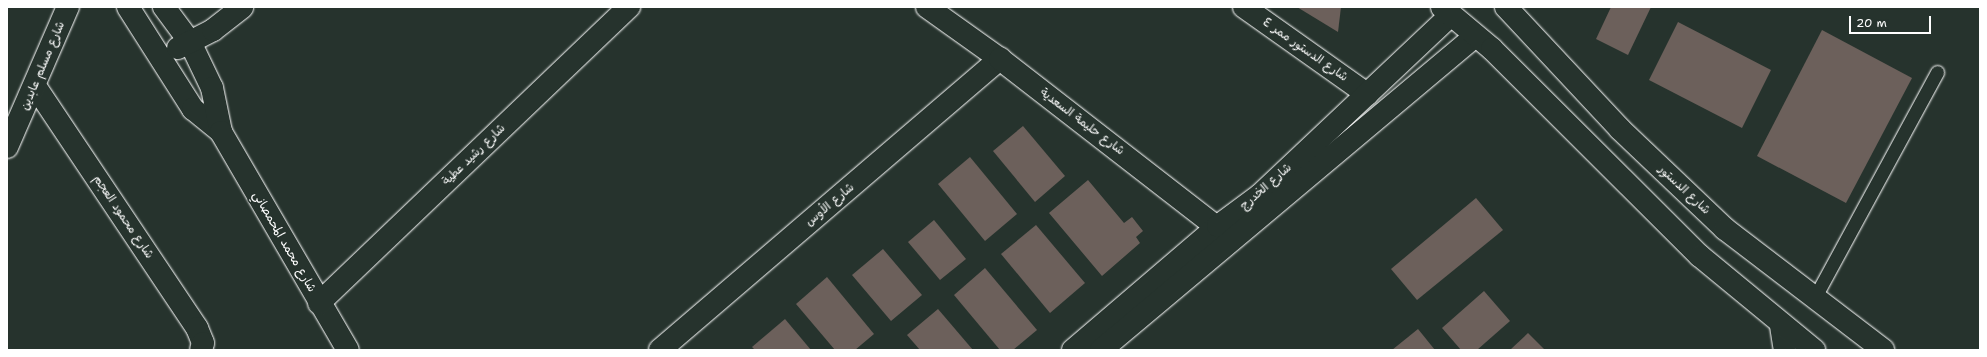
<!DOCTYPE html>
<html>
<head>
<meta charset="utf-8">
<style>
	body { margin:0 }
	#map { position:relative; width:1987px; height:357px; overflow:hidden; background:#26332d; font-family:"Shantell Sans","Playpen Sans Arabic",sans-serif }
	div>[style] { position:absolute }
	.building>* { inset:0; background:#6c605b }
	.roads { filter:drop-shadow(0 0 1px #fff) drop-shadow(0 0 1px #fff) }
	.service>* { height:13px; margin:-6.5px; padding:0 6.5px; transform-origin:6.5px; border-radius:6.5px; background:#26332d }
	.minor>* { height:22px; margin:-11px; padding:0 11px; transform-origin:11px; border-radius:11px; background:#26332d }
	.tertiary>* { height:22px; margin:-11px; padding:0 11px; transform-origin:11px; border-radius:11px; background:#26332d }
	.secondary>* { height:22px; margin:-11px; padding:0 11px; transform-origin:11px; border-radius:11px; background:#26332d }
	span { translate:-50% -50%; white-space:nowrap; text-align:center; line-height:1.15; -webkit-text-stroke:3px #26332d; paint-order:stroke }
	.street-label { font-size:12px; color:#fff }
	.frame { position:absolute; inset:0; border:8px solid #fff; pointer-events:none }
	.scale { position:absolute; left:1849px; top:16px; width:82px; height:18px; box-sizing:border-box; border:2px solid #fff; border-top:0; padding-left:5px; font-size:12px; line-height:14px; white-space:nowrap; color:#fff; -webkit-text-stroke:3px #26332d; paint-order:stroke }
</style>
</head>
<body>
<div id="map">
	<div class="building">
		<i style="clip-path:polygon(1297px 7px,1341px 7px,1338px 32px)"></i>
		<i style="clip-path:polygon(1611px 7px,1651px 7px,1628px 55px,1596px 39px)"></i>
		<i style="clip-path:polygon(1678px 22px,1771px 70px,1742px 128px,1649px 80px)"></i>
		<i style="clip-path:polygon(1822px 30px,1912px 78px,1846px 203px,1757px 156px)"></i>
		<i style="clip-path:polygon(1023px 126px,1065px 176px,1035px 202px,993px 151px)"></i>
		<i style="clip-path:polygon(970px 157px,1017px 214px,985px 241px,938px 184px)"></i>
		<i style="clip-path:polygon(1088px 180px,1124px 223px,1132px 217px,1143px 231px,1136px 237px,1140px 243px,1102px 276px,1049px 213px)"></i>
		<i style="clip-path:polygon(1476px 198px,1503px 230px,1417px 300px,1391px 269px)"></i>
		<i style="clip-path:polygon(934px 220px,966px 259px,940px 280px,908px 242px)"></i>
		<i style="clip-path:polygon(1036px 225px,1085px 283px,1050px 313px,1001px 254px)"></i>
		<i style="clip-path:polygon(883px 249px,922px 295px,891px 321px,852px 275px)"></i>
		<i style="clip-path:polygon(985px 268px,1037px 330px,1013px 350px,1000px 350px,954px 295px)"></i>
		<i style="clip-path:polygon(827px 277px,874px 334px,855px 350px,835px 350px,796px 304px)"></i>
		<i style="clip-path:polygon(1484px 291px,1510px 321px,1477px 350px,1461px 350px,1442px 328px)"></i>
		<i style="clip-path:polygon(938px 309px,973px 350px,920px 350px,907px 335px)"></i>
		<i style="clip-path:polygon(785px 319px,811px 350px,755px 350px,752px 347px)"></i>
		<i style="clip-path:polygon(1418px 329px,1435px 350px,1392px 350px)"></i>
		<i style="clip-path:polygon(1528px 333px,1545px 350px,1510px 350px)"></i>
	</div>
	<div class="roads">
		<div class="service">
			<i style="left:1815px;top:297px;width:256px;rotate:-61.5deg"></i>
		</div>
		<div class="minor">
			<i style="left:128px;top:7px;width:121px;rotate:57.5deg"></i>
			<i style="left:193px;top:109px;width:36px;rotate:39deg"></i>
			<i style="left:164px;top:7px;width:44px;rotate:53.4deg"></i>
			<i style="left:190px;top:42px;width:51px;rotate:64.4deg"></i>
			<i style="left:212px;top:88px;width:45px;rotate:78.4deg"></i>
			<i style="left:221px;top:132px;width:252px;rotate:59.8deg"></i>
			<i style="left:1244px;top:7px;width:151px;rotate:35.3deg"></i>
			<i style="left:178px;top:48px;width:39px;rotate:-27deg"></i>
			<i style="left:213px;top:30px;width:37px;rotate:-38deg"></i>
			<i style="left:35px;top:86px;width:291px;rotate:56.2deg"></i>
			<i style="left:197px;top:328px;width:16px;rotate:68deg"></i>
			<i style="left:203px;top:343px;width:7px;rotate:106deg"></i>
			<i style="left:7px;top:147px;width:153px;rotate:-66.5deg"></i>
			<i style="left:319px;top:303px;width:429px;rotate:-43.7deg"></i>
			<i style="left:1781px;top:326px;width:24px;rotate:81deg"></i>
			<i style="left:660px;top:350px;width:448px;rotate:-40.6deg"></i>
		</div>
		<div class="tertiary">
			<i style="left:927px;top:7px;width:90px;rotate:35.5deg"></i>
			<i style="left:1000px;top:59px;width:289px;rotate:37.8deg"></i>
			<i style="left:1073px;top:350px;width:191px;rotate:-40.5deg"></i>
			<i style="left:1218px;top:226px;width:52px;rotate:-36.4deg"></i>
			<i style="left:1260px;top:195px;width:262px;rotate:-43.3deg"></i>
			<i style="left:1101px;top:350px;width:488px;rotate:-40deg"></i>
		</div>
		<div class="secondary">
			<i style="left:1442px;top:7px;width:65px;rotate:40deg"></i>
			<i style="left:1492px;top:49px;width:293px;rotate:44.9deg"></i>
			<i style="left:1700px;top:256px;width:148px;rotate:39.5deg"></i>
			<i style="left:1506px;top:7px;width:167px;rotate:46.9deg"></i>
			<i style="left:1620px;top:129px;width:145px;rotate:43.6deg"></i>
			<i style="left:1725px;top:229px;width:199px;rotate:37.4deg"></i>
		</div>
	</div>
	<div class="street-label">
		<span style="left:1305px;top:50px;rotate:35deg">شارع الدستور ممر ٤</span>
		<span style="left:43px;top:66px;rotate:-67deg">شارع مسلم عابدين</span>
		<span style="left:1082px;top:122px;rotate:37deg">شارع حليمة السعدية</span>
		<span style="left:474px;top:155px;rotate:-44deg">شارع رشيد عطية</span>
		<span style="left:1266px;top:187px;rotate:-41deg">شارع الخدرج</span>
		<span style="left:1684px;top:190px;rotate:43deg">شارع الدستور</span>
		<span style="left:830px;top:205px;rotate:-40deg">شارع الأوس</span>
		<span style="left:123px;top:217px;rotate:56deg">شارع محمود العجم</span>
		<span style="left:284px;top:242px;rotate:60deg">شارع محمد المحمصاني</span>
	</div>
	<div class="frame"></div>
	<div class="scale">20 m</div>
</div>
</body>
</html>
